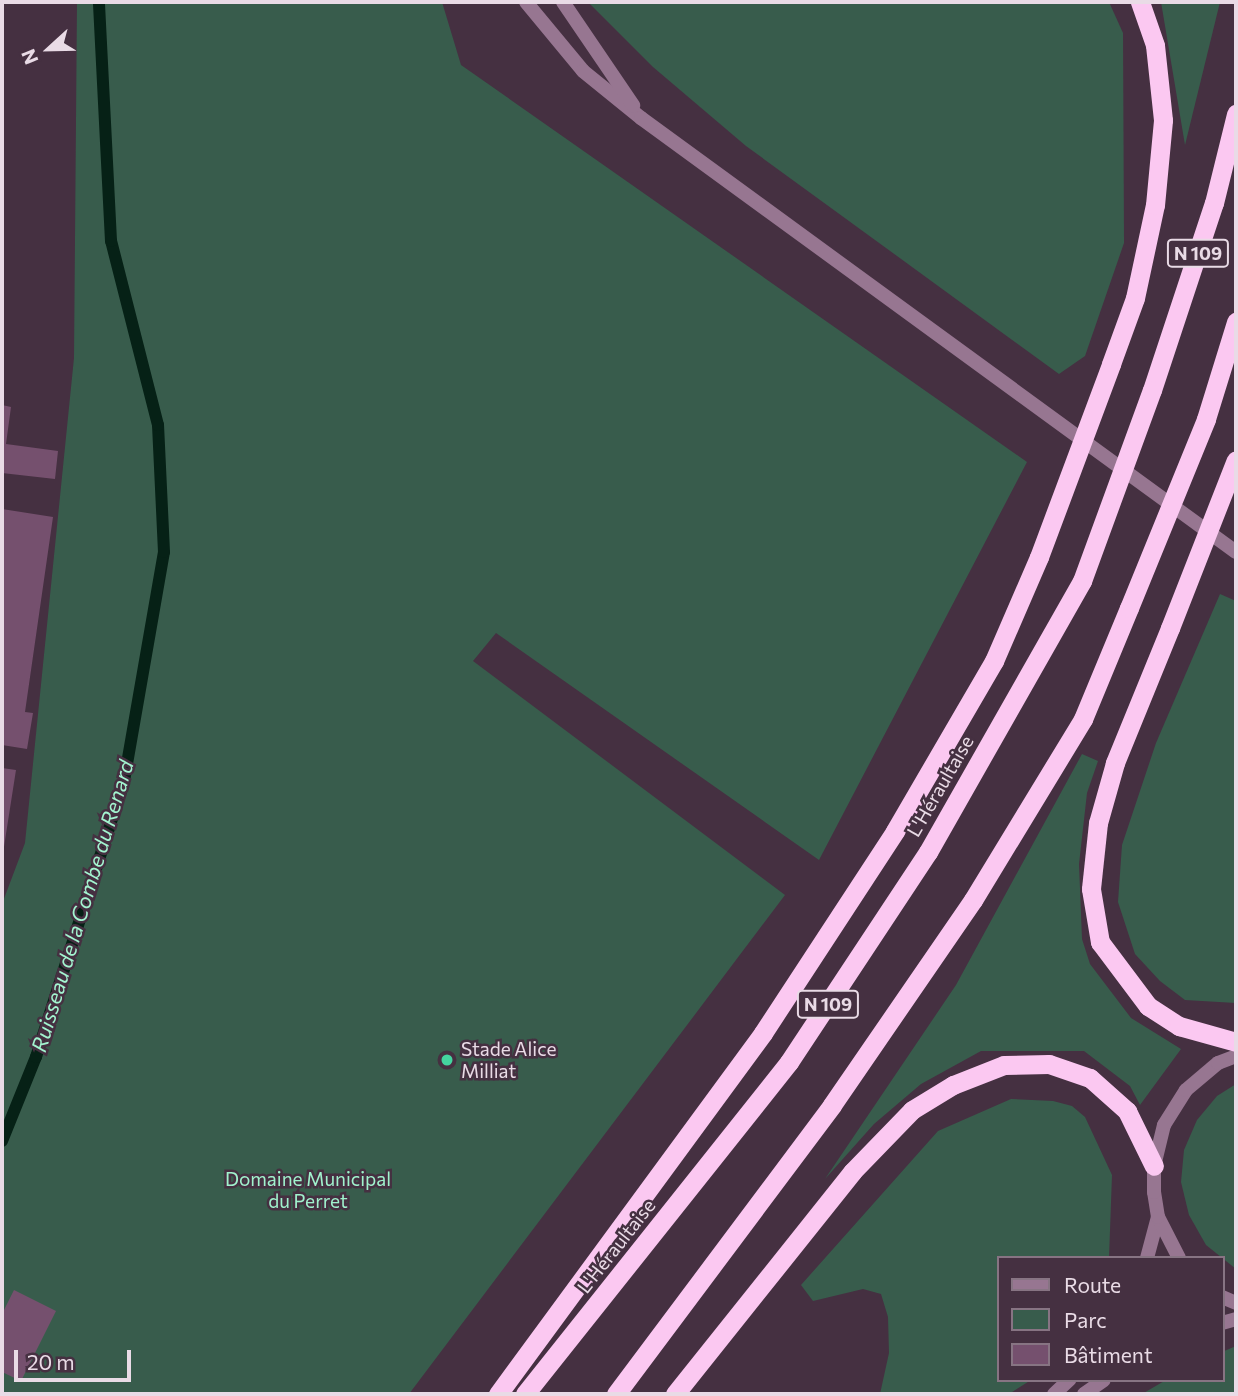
<!DOCTYPE html>
<html>
<head>
<meta charset="utf-8">
<style>
	body { margin:0 }
	#map { position:relative; width:1238px; height:1396px; overflow:hidden; background:#453041; font-family:Commissioner,sans-serif }
	div>[style] { position:absolute }
	.green>* { inset:0; background:#385c4c }
	.stream>* { height:12px; margin:-6px; padding:0 6px; transform-origin:6px; border-radius:6px; background:#062116 }
	.building>* { inset:0; background:#75506e }
	.tertiary>* { height:14px; margin:-7px; padding:0 7px; transform-origin:7px; border-radius:7px; background:#977691 }
	.trunk>* { height:19px; margin:-9.5px; padding:0 9.5px; transform-origin:9.5px; border-radius:9.5px; background:#fbc8f1 }
	.trunk-bridge>* { height:19px; margin:-9.5px; padding:0 9.5px; transform-origin:9.5px; border-radius:9.5px; background:#fbc8f1 }
	.dots>* { width:19px; height:19px; translate:-50% -50%; box-sizing:border-box; border:4px solid #453041; border-radius:50% }
	span { translate:-50% -50%; white-space:nowrap; text-align:center; line-height:1.15; -webkit-text-stroke:5px #453041; paint-order:stroke }
	.shield-label span { padding:2px 5px; background:#453041; border:2px solid; border-radius:5px; -webkit-text-stroke-width:0 }
	.shield-label { font-size:18px; color:#e9dbe6; font-weight:700 }
	.street-label { font-size:19px; color:#e9dbe6 }
	.poi-label { font-size:19px; color:#e9dbe6 }
	.left { translate:0 -50%; text-align:left }
	.park-label { font-size:19px; color:#a0f2cd }
	.water-label { font-size:21px; color:#a3f5d0; font-style:italic }
	.frame { position:absolute; inset:0; border:4px solid #e9dbe6; pointer-events:none }
	.legend { position:absolute; left:997px; top:1256px; width:228px; height:126px; box-sizing:border-box; background:#453041; border:2px solid #877483; margin:0; padding:9px 12px; list-style:none; font-size:21px; color:#e9dbe6 }
	.legend li { display:flex; align-items:center; gap:14px; height:35px }
	.legend b { width:35px; border:2px solid #877483 }
	.north { position:absolute; left:14px; top:14px; width:70px; height:70px; -webkit-text-stroke:5px #453041; paint-order:stroke; rotate:248deg; font-size:19px; font-weight:700; line-height:28px; text-align:center; color:#e9dbe6 }
	.north::after { content:''; display:block; margin:auto; width:24px; height:32px; background:#e9dbe6; clip-path:polygon(50% 0,100% 100%,50% 72%,0 100%) }
	.scale { position:absolute; left:14px; top:1350px; width:117px; height:32px; box-sizing:border-box; border:4px solid #e9dbe6; border-top:0; padding-left:9px; font-size:21px; line-height:24px; white-space:nowrap; color:#e9dbe6; -webkit-text-stroke:5px #453041; paint-order:stroke }
</style>
</head>
<body>
<div id="map">
	<div class="green">
		<i style="clip-path:polygon(77px 2px,442px 2px,461px 65px,1027px 462px,819px 860px,496px 633px,473px 661px,785px 895px,409px 1394px,2px 1394px,2px 904px,25px 843px,74px 358px)"></i>
		<i style="clip-path:polygon(588px 2px,1109px 2px,1123px 33px,1124px 243px,1085px 356px,1059px 374px,746px 146px,653px 67px)"></i>
		<i style="clip-path:polygon(1161px 2px,1220px 2px,1185px 145px)"></i>
		<i style="clip-path:polygon(1220px 594px,1236px 601px,1236px 1003px,1185px 1000px,1160px 981px,1135px 954px,1118px 902px,1122px 845px,1156px 743px)"></i>
		<i style="clip-path:polygon(1082px 754px,1098px 761px,1087px 793px,1079px 864px,1082px 939px,1090px 964px,1131px 1018px,1181px 1049px,1140px 1105px,1130px 1086px,1084px 1051px,981px 1051px,921px 1084px,874px 1124px,825px 1179px,956px 985px)"></i>
		<i style="clip-path:polygon(1236px 1084px,1236px 1269px,1206px 1245px,1189px 1215px,1181px 1182px,1184px 1150px,1197px 1120px,1217px 1096px)"></i>
		<i style="clip-path:polygon(1011px 1099px,1053px 1101px,1072px 1106px,1085px 1117px,1112px 1175px,1109px 1258px,998px 1258px,998px 1380px,1031px 1380px,1009px 1394px,880px 1394px,889px 1353px,888px 1317px,881px 1294px,863px 1289px,813px 1301px,801px 1285px,938px 1131px)"></i>
		<i style="clip-path:polygon(1236px 1346px,1236px 1394px,1142px 1394px,1166px 1380px,1222px 1380px,1222px 1352px)"></i>
	</div>
	<div class="stream">
		<i style="left:2px;top:1141px;width:91px;rotate:-68deg"></i>
		<i style="left:36px;top:1057px;width:290px;rotate:-72.3deg"></i>
		<i style="left:124px;top:781px;width:232px;rotate:-80.1deg"></i>
		<i style="left:164px;top:552px;width:127px;rotate:-92.7deg"></i>
		<i style="left:158px;top:425px;width:190px;rotate:-104.3deg"></i>
		<i style="left:111px;top:241px;width:239px;rotate:-92.9deg"></i>
	</div>
	<div class="building">
		<i style="clip-path:polygon(2px 405px,11px 407px,6px 444px,58px 451px,55px 479px,2px 473px)"></i>
		<i style="clip-path:polygon(2px 509px,53px 517px,25px 712px,33px 713px,27px 749px,2px 745px)"></i>
		<i style="clip-path:polygon(2px 768px,16px 770px,3px 853px,2px 852px)"></i>
		<i style="clip-path:polygon(14px 1290px,56px 1311px,21px 1381px,2px 1372px,2px 1314px)"></i>
	</div>
	<div class="tertiary">
		<i style="left:526px;top:2px;width:89px;rotate:50.4deg"></i>
		<i style="left:583px;top:71px;width:75px;rotate:39deg"></i>
		<i style="left:641px;top:118px;width:736px;rotate:36.11deg"></i>
		<i style="left:563px;top:2px;width:125px;rotate:55.8deg"></i>
		<i style="left:1147px;top:1258px;width:42px;rotate:-75deg"></i>
		<i style="left:1179px;top:1258px;width:46px;rotate:-117.1deg"></i>
		<i style="left:1158px;top:1217px;width:25px;rotate:-99deg"></i>
		<i style="left:1154px;top:1192px;width:26px;rotate:-90deg"></i>
		<i style="left:1154px;top:1166px;width:42px;rotate:-76.3deg"></i>
		<i style="left:1164px;top:1125px;width:41px;rotate:-57.8deg"></i>
		<i style="left:1186px;top:1090px;width:42px;rotate:-40.2deg"></i>
		<i style="left:1218px;top:1063px;width:19px;rotate:-21deg"></i>
		<i style="left:1222px;top:1297px;width:15px;rotate:23deg"></i>
		<i style="left:1222px;top:1323px;width:15px;rotate:-16deg"></i>
		<i style="left:1054px;top:1394px;width:21px;rotate:-43deg"></i>
		<i style="left:1084px;top:1394px;width:24px;rotate:-35deg"></i>
	</div>
	<div class="trunk">
		<i style="left:1111px;top:364px;width:70px;rotate:-70deg"></i>
		<i style="left:1135px;top:298px;width:95px;rotate:-77.9deg"></i>
		<i style="left:1155px;top:205px;width:85px;rotate:-84.6deg"></i>
		<i style="left:1163px;top:120px;width:75px;rotate:-96.1deg"></i>
		<i style="left:1155px;top:45px;width:46px;rotate:-109.2deg"></i>
		<i style="left:1152px;top:390px;width:197px;rotate:-71.7deg"></i>
		<i style="left:1214px;top:203px;width:92px;rotate:-76.1deg"></i>
		<i style="left:1206px;top:419px;width:102px;rotate:-72.8deg"></i>
		<i style="left:1170px;top:628px;width:146px;rotate:112.2deg"></i>
		<i style="left:1115px;top:763px;width:62px;rotate:105.8deg"></i>
		<i style="left:1098px;top:823px;width:66px;rotate:96.1deg"></i>
		<i style="left:1091px;top:889px;width:54px;rotate:80.4deg"></i>
		<i style="left:1100px;top:942px;width:80px;rotate:53.1deg"></i>
		<i style="left:1148px;top:1006px;width:37px;rotate:33deg"></i>
		<i style="left:1179px;top:1026px;width:59px;rotate:15.7deg"></i>
		<i style="left:498px;top:1394px;width:448px;rotate:-53.7deg"></i>
		<i style="left:763px;top:1033px;width:241px;rotate:-56.8deg"></i>
		<i style="left:895px;top:831px;width:197px;rotate:-59.8deg"></i>
		<i style="left:994px;top:661px;width:113px;rotate:-66.6deg"></i>
		<i style="left:525px;top:1394px;width:424px;rotate:-51.5deg"></i>
		<i style="left:789px;top:1062px;width:252px;rotate:-56.5deg"></i>
		<i style="left:928px;top:852px;width:312px;rotate:-60.4deg"></i>
		<i style="left:616px;top:1394px;width:361px;rotate:-53.2deg"></i>
		<i style="left:832px;top:1105px;width:249px;rotate:-55.5deg"></i>
		<i style="left:973px;top:900px;width:212px;rotate:-58.7deg"></i>
		<i style="left:1083px;top:719px;width:120px;rotate:-67.5deg"></i>
		<i style="left:675px;top:1394px;width:284px;rotate:-51.4deg"></i>
		<i style="left:852px;top:1172px;width:86px;rotate:-45.9deg"></i>
		<i style="left:912px;top:1110px;width:48px;rotate:-31.4deg"></i>
		<i style="left:953px;top:1085px;width:55px;rotate:-21.4deg"></i>
		<i style="left:1004px;top:1065px;width:45px;rotate:-1.3deg"></i>
		<i style="left:1049px;top:1064px;width:43px;rotate:18.9deg"></i>
		<i style="left:1090px;top:1078px;width:50px;rotate:41.7deg"></i>
		<i style="left:1127px;top:1111px;width:61px;rotate:63.9deg"></i>
	</div>
	<div class="trunk-bridge">
		<i style="left:1039px;top:557px;width:206px;rotate:-69.5deg"></i>
		<i style="left:1082px;top:581px;width:203px;rotate:-69.9deg"></i>
		<i style="left:1129px;top:608px;width:204px;rotate:-67.8deg"></i>
		<i style="left:1170px;top:628px;width:180px;rotate:-68.6deg"></i>
	</div>
	<div class="dots">
		<i style="left:447px;top:1060px;background:#44d49f"></i>
	</div>
	<div class="shield-label">
		<span style="left:1198px;top:253px">N 109</span>
		<span style="left:828px;top:1004px">N 109</span>
	</div>
	<div class="street-label">
		<span style="left:940px;top:786px;rotate:-60deg">L'Héraultaise</span>
		<span style="left:616px;top:1246px;rotate:-52deg">L'Héraultaise</span>
	</div>
	<div class="poi-label">
		<span class="left" style="left:461px;top:1060px">Stade Alice<br>Milliat</span>
	</div>
	<div class="park-label">
		<span style="left:308px;top:1190px">Domaine Municipal<br>du Perret</span>
	</div>
	<div class="water-label">
		<span style="left:82px;top:906px;rotate:-73deg">Ruisseau de la Combe du Renard</span>
	</div>
	<div class="frame"></div>
	<ul class="legend">
	<li><b style="height:9px;background:#977691"></b>Route</li>
	<li><b style="height:19px;background:#385c4c"></b>Parc</li>
	<li><b style="height:19px;background:#75506e"></b>Bâtiment</li>
	</ul>
	<div class="north">N</div>
	<div class="scale">20 m</div>
</div>
</body>
</html>
